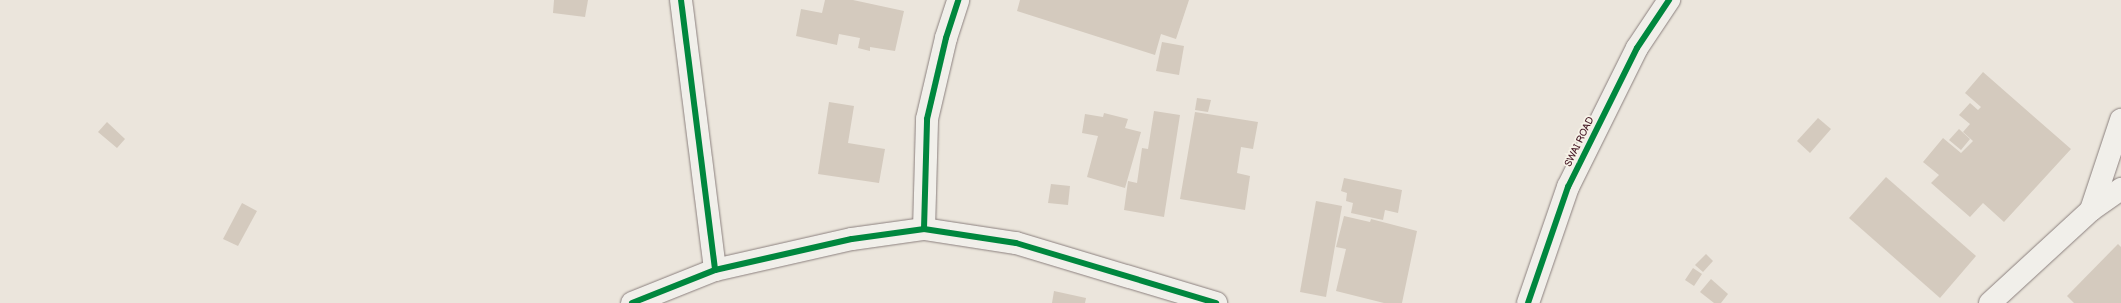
<!DOCTYPE html>
<html>
<head>
<meta charset="utf-8">
<style>
	body { margin:0 }
	#map { position:relative; width:2121px; height:303px; overflow:hidden; background:#ebe5dc; font-family:"Balsamiq Sans",sans-serif }
	div>[style] { position:absolute }
	.building>* { inset:0; background:#d4cabe }
	.roads { filter:drop-shadow(0 0 1px #8b807e) drop-shadow(0 0 1px #8b807e) }
	.minor>* { height:22px; margin:-11px; padding:0 11px; transform-origin:11px; border-radius:11px; background:#f1efea }
	.cycleway>* { height:6px; margin:-3px; padding:0 3px; transform-origin:3px; border-radius:3px; background:#00873e }
	span { translate:-50% -50%; white-space:nowrap; text-align:center; line-height:1.15; -webkit-text-stroke:3.5px #f7f3e8; paint-order:stroke }
	.street-label { font-size:10px; color:#4a1f2b }
</style>
</head>
<body>
<div id="map">
	<div class="building">
		<i style="clip-path:polygon(554px 0,588px 0,585px 17px,553px 13px)"></i>
		<i style="clip-path:polygon(825px 0,853px 0,904px 11px,895px 51px,870px 47px,870px 51px,858px 48px,860px 38px,839px 34px,837px 45px,796px 36px,801px 9px,822px 13px)"></i>
		<i style="clip-path:polygon(1020px 0,1189px 0,1176px 39px,1161px 34px,1155px 55px,1017px 11px)"></i>
		<i style="clip-path:polygon(1162px 42px,1184px 46px,1179px 75px,1156px 71px)"></i>
		<i style="clip-path:polygon(1983px 72px,2071px 149px,2004px 222px,1983px 203px,1970px 217px,1931px 183px,1939px 175px,1923px 162px,1943px 138px,1961px 153px,1973px 141px,1963px 132px,1970px 124px,1959px 115px,1970px 103px,1978px 110px,1981px 107px,1965px 93px)"></i>
		<i style="clip-path:polygon(1197px 98px,1211px 100px,1208px 112px,1195px 110px)"></i>
		<i style="clip-path:polygon(829px 102px,854px 106px,848px 143px,885px 149px,879px 183px,818px 174px)"></i>
		<i style="clip-path:polygon(1154px 111px,1180px 115px,1164px 217px,1124px 210px,1128px 181px,1137px 183px,1142px 148px,1148px 149px)"></i>
		<i style="clip-path:polygon(1195px 112px,1258px 122px,1253px 149px,1241px 147px,1237px 173px,1250px 176px,1245px 210px,1180px 199px)"></i>
		<i style="clip-path:polygon(1104px 113px,1128px 119px,1125px 128px,1141px 132px,1125px 188px,1087px 177px,1098px 136px,1082px 133px,1085px 114px,1103px 117px)"></i>
		<i style="clip-path:polygon(1818px 118px,1831px 129px,1810px 153px,1797px 141px)"></i>
		<i style="clip-path:polygon(107px 122px,125px 139px,117px 148px,98px 132px)"></i>
		<i style="clip-path:polygon(1959px 129px,1970px 139px,1961px 150px,1949px 140px)"></i>
		<i style="clip-path:polygon(1886px 177px,1976px 256px,1940px 298px,1849px 218px)"></i>
		<i style="clip-path:polygon(1344px 178px,1402px 190px,1398px 213px,1385px 210px,1383px 220px,1351px 213px,1353px 203px,1346px 201px,1347px 193px,1341px 191px)"></i>
		<i style="clip-path:polygon(1051px 184px,1070px 186px,1068px 205px,1048px 203px)"></i>
		<i style="clip-path:polygon(1316px 201px,1342px 206px,1326px 297px,1300px 292px)"></i>
		<i style="clip-path:polygon(242px 203px,257px 211px,238px 246px,223px 239px)"></i>
		<i style="clip-path:polygon(1344px 216px,1370px 222px,1371px 219px,1417px 231px,1402px 303px,1384px 303px,1336px 291px,1346px 249px,1336px 247px)"></i>
		<i style="clip-path:polygon(2118px 244px,2121px 247px,2121px 303px,2074px 303px,2067px 296px)"></i>
		<i style="clip-path:polygon(1706px 254px,1713px 261px,1703px 272px,1695px 265px)"></i>
		<i style="clip-path:polygon(1693px 268px,1702px 274px,1694px 286px,1685px 280px)"></i>
		<i style="clip-path:polygon(1711px 279px,1728px 294px,1721px 303px,1714px 303px,1700px 292px)"></i>
		<i style="clip-path:polygon(1054px 291px,1086px 298px,1085px 303px,1052px 303px)"></i>
	</div>
	<div class="roads">
		<div class="minor">
			<i style="left:681px;top:0;width:272px;rotate:82.8deg"></i>
			<i style="left:2091px;top:210px;width:37px;rotate:-35deg"></i>
			<i style="left:924px;top:229px;width:110px;rotate:-88.4deg"></i>
			<i style="left:927px;top:119px;width:83px;rotate:-76.8deg"></i>
			<i style="left:946px;top:38px;width:40px;rotate:-72deg"></i>
			<i style="left:632px;top:303px;width:89px;rotate:-21.7deg"></i>
			<i style="left:715px;top:270px;width:140px;rotate:-12.8deg"></i>
			<i style="left:852px;top:239px;width:73px;rotate:-7.9deg"></i>
			<i style="left:924px;top:229px;width:93px;rotate:8.7deg"></i>
			<i style="left:1016px;top:243px;width:209px;rotate:16.7deg"></i>
			<i style="left:1528px;top:303px;width:123px;rotate:-71deg"></i>
			<i style="left:1568px;top:187px;width:155px;rotate:-63.6deg"></i>
			<i style="left:1637px;top:48px;width:58px;rotate:-56.3deg"></i>
			<i style="left:1990px;top:303px;width:137px;rotate:-42.6deg"></i>
			<i style="left:2091px;top:210px;width:95px;rotate:-71.6deg"></i>
		</div>
	</div>
	<div class="cycleway">
		<i style="left:681px;top:0;width:272px;rotate:82.8deg"></i>
		<i style="left:924px;top:229px;width:110px;rotate:-88.4deg"></i>
		<i style="left:927px;top:119px;width:83px;rotate:-76.8deg"></i>
		<i style="left:946px;top:38px;width:40px;rotate:-72deg"></i>
		<i style="left:632px;top:303px;width:89px;rotate:-21.7deg"></i>
		<i style="left:715px;top:270px;width:140px;rotate:-12.8deg"></i>
		<i style="left:852px;top:239px;width:73px;rotate:-7.9deg"></i>
		<i style="left:924px;top:229px;width:93px;rotate:8.7deg"></i>
		<i style="left:1016px;top:243px;width:209px;rotate:16.7deg"></i>
		<i style="left:1528px;top:303px;width:123px;rotate:-71deg"></i>
		<i style="left:1568px;top:187px;width:155px;rotate:-63.6deg"></i>
		<i style="left:1637px;top:48px;width:58px;rotate:-56.3deg"></i>
	</div>
	<div class="street-label">
		<span style="left:1580px;top:142px;rotate:-64deg">SWAI ROAD</span>
	</div>
</div>
</body>
</html>
